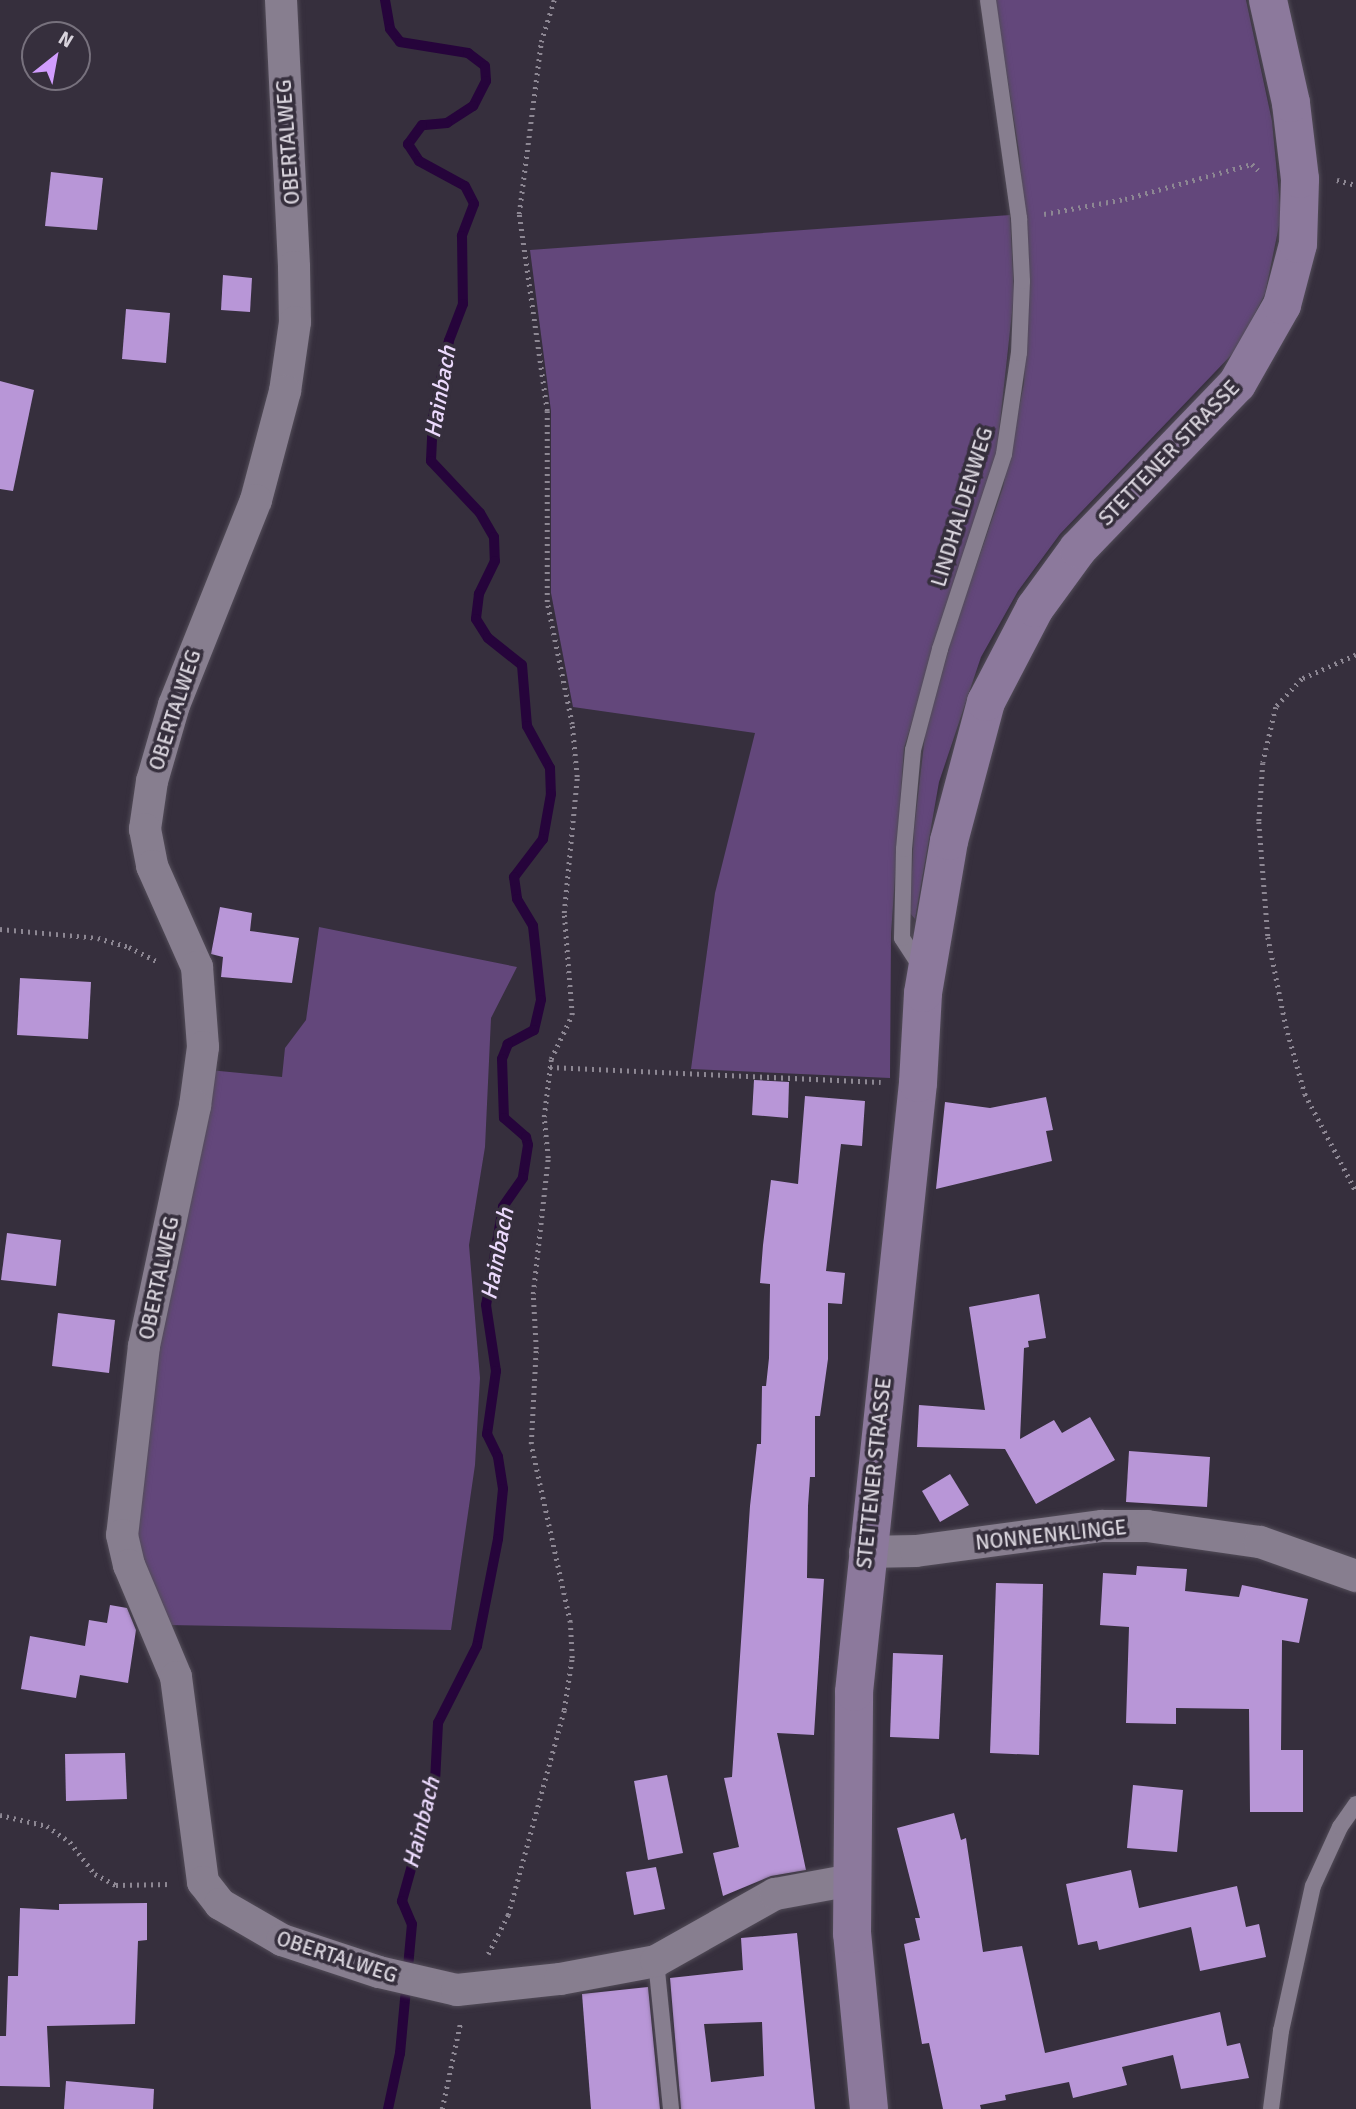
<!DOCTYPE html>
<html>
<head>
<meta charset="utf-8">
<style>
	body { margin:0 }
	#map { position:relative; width:1356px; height:2109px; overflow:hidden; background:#362f3d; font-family:Signika,sans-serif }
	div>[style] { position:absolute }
	.green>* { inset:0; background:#63477b }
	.stream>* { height:10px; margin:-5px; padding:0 5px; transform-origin:5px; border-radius:5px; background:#26043b }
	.building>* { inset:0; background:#b896d7 }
	.path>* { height:4.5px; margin-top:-2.25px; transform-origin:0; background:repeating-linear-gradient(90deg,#8d8793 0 2px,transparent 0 7px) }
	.roads { filter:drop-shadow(0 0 2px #524c58) drop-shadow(0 0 2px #524c58) }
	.service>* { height:16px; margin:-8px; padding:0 8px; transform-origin:8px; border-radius:8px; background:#877e8f }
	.minor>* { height:32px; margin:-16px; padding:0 16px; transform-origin:16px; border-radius:16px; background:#877e8f }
	.secondary>* { height:38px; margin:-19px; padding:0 19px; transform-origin:19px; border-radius:19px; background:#8c799c }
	span { translate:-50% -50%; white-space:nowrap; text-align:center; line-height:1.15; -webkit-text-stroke:7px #362f3d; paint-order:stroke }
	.street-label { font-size:21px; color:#d8d3dc }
	.water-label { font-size:23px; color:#ecdafd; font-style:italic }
	.north { position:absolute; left:21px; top:21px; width:70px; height:70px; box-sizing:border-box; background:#362f3d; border:2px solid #77717d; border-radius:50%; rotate:31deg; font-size:19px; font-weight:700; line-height:28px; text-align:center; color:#d8d3dc }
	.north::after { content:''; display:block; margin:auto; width:24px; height:32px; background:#d19dfe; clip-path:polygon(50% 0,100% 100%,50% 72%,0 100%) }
</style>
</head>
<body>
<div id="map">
	<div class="green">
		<i style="clip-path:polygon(995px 0,1246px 0,1272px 121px,1281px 216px,1265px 294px,1237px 349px,1060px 534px,1018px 591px,981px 657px,939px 782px,915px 919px,910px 913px,914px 830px,925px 735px,953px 633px,1003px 487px,1024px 383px,1029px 258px,1019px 152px)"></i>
		<i style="clip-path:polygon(1010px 215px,1014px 294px,997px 450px,904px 748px,891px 934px,890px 1078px,691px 1069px,715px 893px,755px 733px,573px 707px,551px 593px,551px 411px,530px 250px)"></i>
		<i style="clip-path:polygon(319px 927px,517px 967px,491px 1018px,485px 1147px,469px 1245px,480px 1378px,475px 1465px,451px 1630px,167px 1625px,138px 1568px,129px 1515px,209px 1070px,282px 1077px,285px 1048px,306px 1020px)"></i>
	</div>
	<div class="stream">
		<i style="left:385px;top:0;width:29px;rotate:80deg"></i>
		<i style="left:390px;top:29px;width:16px;rotate:52deg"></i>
		<i style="left:400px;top:42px;width:69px;rotate:9.2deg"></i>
		<i style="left:468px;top:53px;width:21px;rotate:37deg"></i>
		<i style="left:485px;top:66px;width:15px;rotate:86deg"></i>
		<i style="left:486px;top:81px;width:28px;rotate:117deg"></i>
		<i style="left:473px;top:106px;width:31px;rotate:147deg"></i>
		<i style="left:447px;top:123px;width:25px;rotate:175deg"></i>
		<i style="left:422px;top:125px;width:24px;rotate:126deg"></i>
		<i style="left:408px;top:144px;width:20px;rotate:57deg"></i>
		<i style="left:419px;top:161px;width:52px;rotate:28.5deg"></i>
		<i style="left:465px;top:186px;width:20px;rotate:63deg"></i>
		<i style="left:474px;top:204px;width:34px;rotate:111deg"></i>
		<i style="left:462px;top:236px;width:68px;rotate:89.2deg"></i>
		<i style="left:463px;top:304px;width:40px;rotate:111deg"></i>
		<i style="left:449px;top:341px;width:79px;rotate:101.7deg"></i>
		<i style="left:433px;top:418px;width:43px;rotate:92.7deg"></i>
		<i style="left:431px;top:461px;width:71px;rotate:46.7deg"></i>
		<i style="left:480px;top:513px;width:28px;rotate:60deg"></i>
		<i style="left:494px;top:537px;width:24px;rotate:88deg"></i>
		<i style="left:495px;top:561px;width:37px;rotate:116deg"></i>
		<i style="left:479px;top:594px;width:25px;rotate:97deg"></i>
		<i style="left:476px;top:619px;width:22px;rotate:58deg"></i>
		<i style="left:488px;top:638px;width:43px;rotate:38.5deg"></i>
		<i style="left:522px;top:665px;width:61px;rotate:85.3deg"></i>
		<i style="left:527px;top:726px;width:48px;rotate:61.3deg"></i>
		<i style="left:550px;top:768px;width:26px;rotate:88deg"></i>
		<i style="left:551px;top:794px;width:46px;rotate:100.1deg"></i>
		<i style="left:543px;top:839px;width:48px;rotate:127.3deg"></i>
		<i style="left:514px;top:877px;width:22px;rotate:82deg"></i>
		<i style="left:517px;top:899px;width:31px;rotate:59deg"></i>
		<i style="left:533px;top:926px;width:74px;rotate:83.8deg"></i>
		<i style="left:541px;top:1000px;width:31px;rotate:103deg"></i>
		<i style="left:534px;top:1030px;width:30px;rotate:152deg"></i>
		<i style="left:508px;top:1044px;width:16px;rotate:112deg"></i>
		<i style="left:502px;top:1059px;width:59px;rotate:88.1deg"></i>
		<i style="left:504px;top:1118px;width:29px;rotate:41deg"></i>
		<i style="left:526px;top:1137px;width:8px;rotate:76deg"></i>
		<i style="left:528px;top:1145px;width:33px;rotate:99deg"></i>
		<i style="left:523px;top:1178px;width:35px;rotate:125deg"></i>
		<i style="left:503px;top:1207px;width:99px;rotate:99.8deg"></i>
		<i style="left:486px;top:1305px;width:67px;rotate:81.4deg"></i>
		<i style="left:496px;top:1371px;width:64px;rotate:98.1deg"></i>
		<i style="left:487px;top:1434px;width:25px;rotate:64deg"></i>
		<i style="left:498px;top:1457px;width:32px;rotate:81deg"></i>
		<i style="left:503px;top:1489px;width:50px;rotate:95.7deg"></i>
		<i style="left:498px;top:1539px;width:109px;rotate:101.1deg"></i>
		<i style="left:477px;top:1646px;width:86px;rotate:116.9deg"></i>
		<i style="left:438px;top:1723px;width:60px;rotate:92.9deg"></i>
		<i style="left:435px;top:1783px;width:123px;rotate:105.6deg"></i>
		<i style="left:402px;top:1901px;width:25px;rotate:67deg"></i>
		<i style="left:412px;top:1924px;width:130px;rotate:95.3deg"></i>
		<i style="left:400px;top:2053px;width:57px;rotate:102.1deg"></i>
	</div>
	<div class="building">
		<i style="clip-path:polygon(51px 172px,103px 178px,97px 230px,45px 226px)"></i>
		<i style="clip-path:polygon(223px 275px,252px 278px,250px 312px,221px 310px)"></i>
		<i style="clip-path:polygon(126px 309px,170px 313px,166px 363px,122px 359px)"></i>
		<i style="clip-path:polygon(0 381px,34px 390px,13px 491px,0 489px)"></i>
		<i style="clip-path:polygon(220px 907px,252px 913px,250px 931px,299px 938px,292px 983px,221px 977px,223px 957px,211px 954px)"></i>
		<i style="clip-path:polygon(20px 978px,91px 982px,88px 1039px,17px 1035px)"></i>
		<i style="clip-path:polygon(754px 1080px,789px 1082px,788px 1118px,752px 1115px)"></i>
		<i style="clip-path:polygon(805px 1096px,865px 1101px,862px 1146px,841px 1144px,826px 1271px,845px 1273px,842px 1304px,828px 1303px,828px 1359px,820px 1416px,815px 1416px,815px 1477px,810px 1477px,808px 1506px,807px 1578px,824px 1579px,814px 1735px,777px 1733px,806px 1870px,771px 1876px,723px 1896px,713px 1853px,739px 1847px,724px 1778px,732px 1777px,750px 1506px,757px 1444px,761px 1444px,762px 1386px,766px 1386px,769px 1358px,770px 1284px,760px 1283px,763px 1245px,771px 1180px,798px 1184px)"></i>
		<i style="clip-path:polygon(1046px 1097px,1053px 1130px,1046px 1131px,1052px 1161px,936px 1189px,945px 1102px,990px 1108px)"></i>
		<i style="clip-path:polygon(7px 1233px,61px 1240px,56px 1286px,1px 1280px)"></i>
		<i style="clip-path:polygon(1039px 1294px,1046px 1338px,1028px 1341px,1029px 1347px,1024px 1348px,1020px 1439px,1054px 1420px,1062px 1433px,1090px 1417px,1115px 1460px,1036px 1504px,1005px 1449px,917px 1447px,919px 1405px,985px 1410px,969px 1307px)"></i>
		<i style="clip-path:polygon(58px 1313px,115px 1320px,109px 1373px,52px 1366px)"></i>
		<i style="clip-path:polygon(1129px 1451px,1210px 1457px,1207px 1507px,1126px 1502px)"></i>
		<i style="clip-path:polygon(950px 1474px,969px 1505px,940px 1522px,922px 1491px)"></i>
		<i style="clip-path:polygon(1137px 1566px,1187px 1569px,1185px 1591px,1239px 1597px,1242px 1585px,1308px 1599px,1299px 1643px,1282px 1640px,1281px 1750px,1303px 1750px,1303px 1812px,1250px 1812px,1249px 1709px,1176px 1708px,1176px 1724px,1126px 1723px,1129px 1627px,1100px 1625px,1103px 1573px,1136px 1575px)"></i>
		<i style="clip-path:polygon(996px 1583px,1043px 1584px,1039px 1755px,990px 1753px)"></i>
		<i style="clip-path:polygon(110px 1605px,127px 1608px,136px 1630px,128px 1683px,80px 1675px,76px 1698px,21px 1689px,30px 1636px,85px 1646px,89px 1620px,107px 1623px)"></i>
		<i style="clip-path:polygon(893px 1653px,943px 1655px,939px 1739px,890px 1737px)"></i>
		<i style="clip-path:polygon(125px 1753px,127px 1799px,66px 1801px,65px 1754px)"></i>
		<i style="clip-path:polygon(667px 1775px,683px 1853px,648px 1860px,634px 1781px)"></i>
		<i style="clip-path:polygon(1133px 1785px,1183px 1790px,1177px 1852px,1127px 1848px)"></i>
		<i style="clip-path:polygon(954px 1813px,961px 1840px,966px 1838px,983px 1952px,1022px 1946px,1045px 2053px,1220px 2012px,1227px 2046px,1240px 2043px,1249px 2078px,1181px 2089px,1173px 2055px,1122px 2067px,1127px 2085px,1073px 2098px,1069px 2082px,1005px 2095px,1006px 2100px,980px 2105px,981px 2109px,943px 2109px,929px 2043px,922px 2044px,904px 1944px,920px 1940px,915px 1918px,920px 1918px,897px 1828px)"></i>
		<i style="clip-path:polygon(656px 1867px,665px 1909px,634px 1915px,626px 1872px)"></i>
		<i style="clip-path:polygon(1131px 1870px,1139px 1908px,1237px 1886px,1246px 1927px,1259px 1924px,1266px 1957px,1200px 1971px,1191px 1927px,1099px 1950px,1097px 1941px,1078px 1945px,1066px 1884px)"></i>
		<i style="clip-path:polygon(147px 1903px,147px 1940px,138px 1941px,135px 2024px,47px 2026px,50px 2087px,0 2086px,0 2036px,6px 2036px,8px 1976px,18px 1976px,20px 1908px,59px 1910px,59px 1904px)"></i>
		<i style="clip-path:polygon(evenodd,797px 1933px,815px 2109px,681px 2109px,670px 1978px,743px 1970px,741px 1938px,797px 1933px,762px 2022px,764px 2076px,711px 2082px,704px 2024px,762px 2022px)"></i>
		<i style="clip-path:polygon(648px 1987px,660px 2109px,591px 2109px,582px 1994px)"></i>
		<i style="clip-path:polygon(66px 2081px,154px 2089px,153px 2109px,64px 2109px)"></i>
	</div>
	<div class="path">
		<i style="left:1337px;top:180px;width:20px;rotate:15deg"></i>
		<i style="left:1044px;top:214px;width:82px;rotate:-10.5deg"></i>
		<i style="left:1125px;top:199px;width:132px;rotate:-15.4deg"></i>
		<i style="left:1252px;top:164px;width:14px;rotate:45deg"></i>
		<i style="left:1356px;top:655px;width:59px;rotate:156deg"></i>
		<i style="left:1302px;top:679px;width:38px;rotate:133deg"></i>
		<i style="left:1276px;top:707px;width:57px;rotate:103.1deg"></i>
		<i style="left:1263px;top:763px;width:59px;rotate:93.9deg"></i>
		<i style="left:1259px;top:822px;width:115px;rotate:85.5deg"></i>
		<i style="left:1268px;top:937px;width:91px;rotate:78.6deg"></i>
		<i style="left:1286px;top:1026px;width:71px;rotate:74.4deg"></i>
		<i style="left:1305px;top:1094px;width:110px;rotate:62.3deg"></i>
		<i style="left:0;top:929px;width:98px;rotate:5.2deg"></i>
		<i style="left:98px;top:938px;width:32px;rotate:16deg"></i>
		<i style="left:129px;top:947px;width:33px;rotate:27deg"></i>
		<i style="left:550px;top:1067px;width:331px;rotate:2.6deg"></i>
		<i style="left:0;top:1815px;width:48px;rotate:13.2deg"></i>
		<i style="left:47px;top:1826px;width:28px;rotate:35deg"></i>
		<i style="left:70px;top:1842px;width:41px;rotate:52deg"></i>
		<i style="left:95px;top:1874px;width:24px;rotate:28deg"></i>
		<i style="left:116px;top:1885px;width:55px;rotate:-1deg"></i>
		<i style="left:488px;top:1954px;width:44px;rotate:-62.9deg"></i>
		<i style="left:508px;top:1915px;width:213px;rotate:-74.7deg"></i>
		<i style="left:564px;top:1710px;width:53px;rotate:-81.3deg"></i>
		<i style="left:572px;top:1658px;width:36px;rotate:-93deg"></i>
		<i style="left:570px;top:1622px;width:182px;rotate:-102.4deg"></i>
		<i style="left:531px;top:1444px;width:95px;rotate:-87deg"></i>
		<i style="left:536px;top:1349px;width:55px;rotate:-93.1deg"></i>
		<i style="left:533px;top:1294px;width:137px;rotate:-83.7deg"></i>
		<i style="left:548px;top:1158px;width:41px;rotate:-95.6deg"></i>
		<i style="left:544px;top:1117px;width:58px;rotate:-83.1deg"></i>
		<i style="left:551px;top:1059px;width:49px;rotate:-64.5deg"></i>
		<i style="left:572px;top:1015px;width:102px;rotate:-94.5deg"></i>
		<i style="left:564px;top:913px;width:137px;rotate:-84.5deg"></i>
		<i style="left:577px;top:777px;width:53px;rotate:-95.4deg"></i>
		<i style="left:572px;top:724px;width:125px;rotate:-101.6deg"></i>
		<i style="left:547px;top:602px;width:191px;rotate:-90deg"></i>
		<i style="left:547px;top:411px;width:199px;rotate:-98.1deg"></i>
		<i style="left:519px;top:214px;width:173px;rotate:-82.7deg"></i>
		<i style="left:541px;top:42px;width:44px;rotate:-72.8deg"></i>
		<i style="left:442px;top:2109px;width:87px;rotate:-78deg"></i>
	</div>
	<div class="roads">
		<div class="service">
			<i style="left:922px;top:969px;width:37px;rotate:-123deg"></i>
			<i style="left:902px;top:938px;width:89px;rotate:-88.7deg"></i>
			<i style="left:904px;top:849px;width:99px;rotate:-84.8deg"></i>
			<i style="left:913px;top:750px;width:105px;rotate:-75deg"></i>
			<i style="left:940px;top:649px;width:205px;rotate:-71.8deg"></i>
			<i style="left:1004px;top:454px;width:102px;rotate:-81.6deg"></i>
			<i style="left:1019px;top:353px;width:72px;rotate:-87.6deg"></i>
			<i style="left:1022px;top:281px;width:63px;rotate:-92.7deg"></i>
			<i style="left:1019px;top:218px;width:220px;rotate:-98.1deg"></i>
			<i style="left:656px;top:1961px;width:149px;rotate:84.2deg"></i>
			<i style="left:1271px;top:2109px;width:79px;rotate:-82.7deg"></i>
			<i style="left:1281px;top:2031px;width:148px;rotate:-77.6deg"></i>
			<i style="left:1313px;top:1886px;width:65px;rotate:-65.4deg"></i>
			<i style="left:1340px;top:1827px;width:28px;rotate:-55deg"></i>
		</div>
		<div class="minor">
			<i style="left:281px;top:0;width:267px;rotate:87.2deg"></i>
			<i style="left:294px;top:267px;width:55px;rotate:89deg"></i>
			<i style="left:295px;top:322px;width:70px;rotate:98.2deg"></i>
			<i style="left:285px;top:391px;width:113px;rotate:104.9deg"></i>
			<i style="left:256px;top:500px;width:221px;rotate:111.8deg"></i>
			<i style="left:174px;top:705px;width:79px;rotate:106.1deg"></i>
			<i style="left:152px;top:781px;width:49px;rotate:98.3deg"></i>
			<i style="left:145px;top:829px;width:38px;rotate:79deg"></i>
			<i style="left:152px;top:866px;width:111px;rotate:66deg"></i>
			<i style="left:197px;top:967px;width:80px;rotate:85.7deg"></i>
			<i style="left:203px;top:1047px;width:60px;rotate:97.7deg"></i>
			<i style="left:195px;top:1106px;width:245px;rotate:102deg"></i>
			<i style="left:144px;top:1346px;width:190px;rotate:96.6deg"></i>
			<i style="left:122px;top:1535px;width:31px;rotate:77deg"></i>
			<i style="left:129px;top:1565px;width:121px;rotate:67.2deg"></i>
			<i style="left:176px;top:1677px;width:207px;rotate:82.5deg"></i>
			<i style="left:203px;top:1882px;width:28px;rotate:52deg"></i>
			<i style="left:220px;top:1904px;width:72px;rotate:30.1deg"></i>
			<i style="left:282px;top:1940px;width:102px;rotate:18.3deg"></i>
			<i style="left:379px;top:1972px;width:80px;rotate:13deg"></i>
			<i style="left:457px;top:1990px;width:104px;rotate:-6.1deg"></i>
			<i style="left:560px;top:1979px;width:98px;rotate:-10.6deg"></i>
			<i style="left:656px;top:1961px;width:137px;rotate:-29.4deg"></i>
			<i style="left:775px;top:1894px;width:77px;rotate:-10.4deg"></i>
			<i style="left:865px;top:1552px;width:51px;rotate:-1.1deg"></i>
			<i style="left:916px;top:1551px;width:188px;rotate:-7.7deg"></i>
			<i style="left:1102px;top:1526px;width:45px"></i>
			<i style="left:1147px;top:1526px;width:114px;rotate:8.1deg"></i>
			<i style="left:1260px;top:1542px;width:102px;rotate:19.5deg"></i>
		</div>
		<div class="secondary">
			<i style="left:869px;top:2109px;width:176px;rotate:-95.5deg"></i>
			<i style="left:852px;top:1934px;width:242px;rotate:-89.5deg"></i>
			<i style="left:854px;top:1692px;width:612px;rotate:-84deg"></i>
			<i style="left:918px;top:1083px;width:90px;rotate:-86.8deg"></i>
			<i style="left:923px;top:993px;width:154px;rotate:-80.3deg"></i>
			<i style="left:949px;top:841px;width:144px;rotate:-75.1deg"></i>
			<i style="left:986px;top:702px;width:106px;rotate:-62.5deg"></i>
			<i style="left:1035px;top:608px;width:73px;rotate:-53.9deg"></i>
			<i style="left:1078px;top:549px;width:229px;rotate:-46.1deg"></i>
			<i style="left:1237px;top:384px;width:91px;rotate:-60.3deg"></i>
			<i style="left:1282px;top:305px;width:63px;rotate:-75.3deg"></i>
			<i style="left:1298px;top:244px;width:65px;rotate:-88.2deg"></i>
			<i style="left:1300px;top:179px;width:77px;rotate:-96.8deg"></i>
			<i style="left:1291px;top:103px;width:106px;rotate:-102.6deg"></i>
		</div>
	</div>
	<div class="street-label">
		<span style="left:288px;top:142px;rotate:-94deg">OBERTALWEG</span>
		<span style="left:1169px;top:453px;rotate:-46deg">STETTENER STRASSE</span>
		<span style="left:962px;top:507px;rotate:-73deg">LINDHALDENWEG</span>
		<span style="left:175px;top:710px;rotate:-72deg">OBERTALWEG</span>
		<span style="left:159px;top:1278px;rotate:-78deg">OBERTALWEG</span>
		<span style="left:874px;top:1473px;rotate:-84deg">STETTENER STRASSE</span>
		<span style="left:1051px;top:1535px;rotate:-6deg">NONNENKLINGE</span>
		<span style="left:337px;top:1957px;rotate:18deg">OBERTALWEG</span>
	</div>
	<div class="water-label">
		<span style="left:441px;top:392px;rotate:-80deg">Hainbach</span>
		<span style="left:498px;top:1254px;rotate:-79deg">Hainbach</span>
		<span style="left:422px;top:1823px;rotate:-76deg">Hainbach</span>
	</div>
	<div class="north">N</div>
</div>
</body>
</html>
